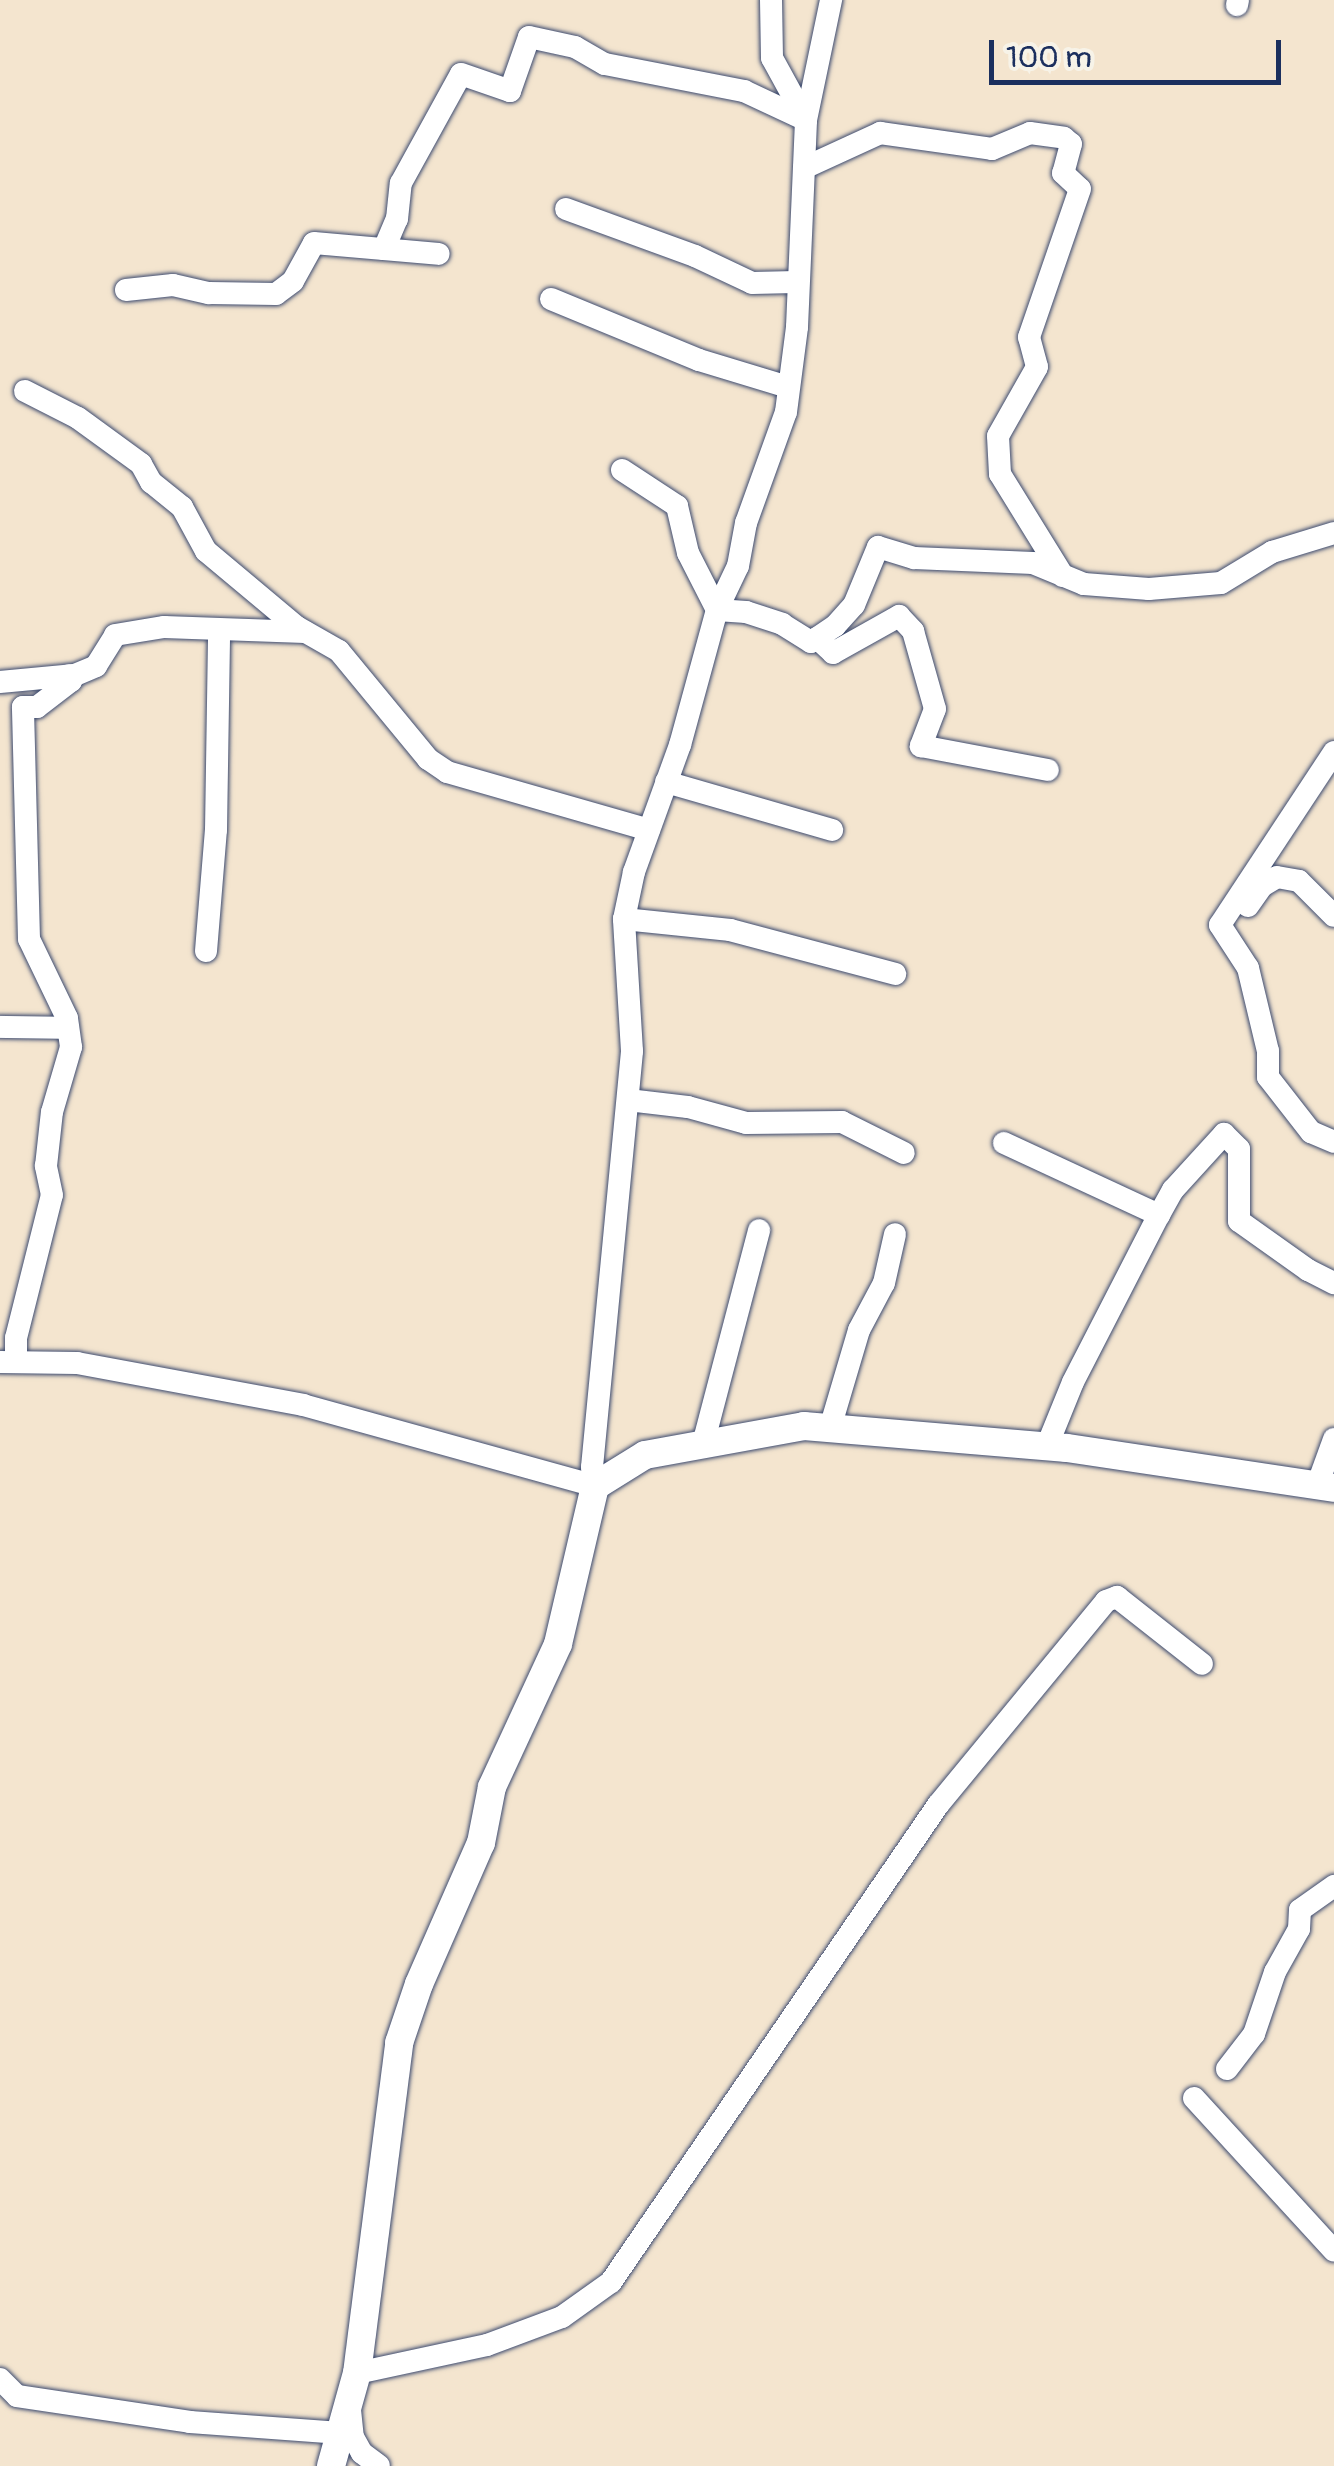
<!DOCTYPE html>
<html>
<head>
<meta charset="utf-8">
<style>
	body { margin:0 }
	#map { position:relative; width:1334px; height:2466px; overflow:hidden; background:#f4e5cf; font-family:Pangolin,sans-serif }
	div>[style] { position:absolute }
	.roads { filter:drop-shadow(0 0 2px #3c4a6f) drop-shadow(0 0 2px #3c4a6f) }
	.minor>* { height:22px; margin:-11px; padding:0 11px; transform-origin:11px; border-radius:11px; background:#fff }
	.tertiary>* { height:28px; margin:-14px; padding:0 14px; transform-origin:14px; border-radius:14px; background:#fff }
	span { translate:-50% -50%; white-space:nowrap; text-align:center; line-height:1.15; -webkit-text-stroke:8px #f7f3e8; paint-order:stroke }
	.scale { position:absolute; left:989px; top:40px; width:292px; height:45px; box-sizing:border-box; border:5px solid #1b2f5e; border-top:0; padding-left:12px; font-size:30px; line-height:35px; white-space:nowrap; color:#1b2f5e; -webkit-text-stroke:8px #f7f3e8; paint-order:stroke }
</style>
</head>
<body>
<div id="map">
	<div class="roads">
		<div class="minor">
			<i style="left:771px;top:0;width:58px;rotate:89deg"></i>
			<i style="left:772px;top:58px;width:71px;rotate:61.3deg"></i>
			<i style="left:1237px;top:5px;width:5px;rotate:-79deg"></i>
			<i style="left:804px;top:168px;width:84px;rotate:-24.7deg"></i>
			<i style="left:880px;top:133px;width:113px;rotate:8.1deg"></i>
			<i style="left:992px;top:149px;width:41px;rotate:-22.8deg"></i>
			<i style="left:1030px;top:133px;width:34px;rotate:8deg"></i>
			<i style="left:1064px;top:138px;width:9px;rotate:41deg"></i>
			<i style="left:1071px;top:144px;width:30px;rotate:105deg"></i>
			<i style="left:1063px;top:173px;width:23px;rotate:43deg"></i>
			<i style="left:1080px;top:189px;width:157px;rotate:109deg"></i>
			<i style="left:1029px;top:337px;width:31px;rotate:75deg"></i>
			<i style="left:1037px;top:367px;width:79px;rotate:119.5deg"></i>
			<i style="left:998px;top:436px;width:38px;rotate:87deg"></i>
			<i style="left:1000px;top:474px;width:120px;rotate:58.3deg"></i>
			<i style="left:566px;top:209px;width:137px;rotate:20deg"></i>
			<i style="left:695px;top:256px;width:63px;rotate:25.3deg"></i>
			<i style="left:752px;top:283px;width:44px;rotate:-1.3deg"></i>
			<i style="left:384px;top:249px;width:33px;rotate:-67deg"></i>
			<i style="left:397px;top:219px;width:36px;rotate:-84deg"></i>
			<i style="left:401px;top:183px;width:124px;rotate:-61.2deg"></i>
			<i style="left:461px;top:74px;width:52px;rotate:19.1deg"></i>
			<i style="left:510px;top:91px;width:57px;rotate:-70.6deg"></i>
			<i style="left:529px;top:37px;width:47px;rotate:12.3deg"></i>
			<i style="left:575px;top:47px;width:34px;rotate:30deg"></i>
			<i style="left:605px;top:64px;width:142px;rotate:11deg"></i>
			<i style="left:744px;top:91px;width:68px;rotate:25.1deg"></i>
			<i style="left:126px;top:290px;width:47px;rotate:-6.1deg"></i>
			<i style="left:173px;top:285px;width:37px;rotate:13deg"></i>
			<i style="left:209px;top:293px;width:67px;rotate:0.9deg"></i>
			<i style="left:276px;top:294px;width:21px;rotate:-37deg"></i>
			<i style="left:293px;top:281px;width:43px;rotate:-61.1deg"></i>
			<i style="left:314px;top:243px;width:125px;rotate:5deg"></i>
			<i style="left:551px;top:299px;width:160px;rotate:22.4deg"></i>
			<i style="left:699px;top:360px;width:93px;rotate:16.9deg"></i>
			<i style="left:25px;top:391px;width:59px;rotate:27deg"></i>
			<i style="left:78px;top:418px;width:78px;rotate:36.1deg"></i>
			<i style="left:141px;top:464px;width:21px;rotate:61deg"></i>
			<i style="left:151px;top:482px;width:40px;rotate:39deg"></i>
			<i style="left:182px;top:507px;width:50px;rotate:61.4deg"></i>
			<i style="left:206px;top:551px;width:119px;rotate:39.9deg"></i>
			<i style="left:297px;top:627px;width:48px;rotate:29.7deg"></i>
			<i style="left:339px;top:651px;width:140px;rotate:50.5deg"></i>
			<i style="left:428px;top:759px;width:23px;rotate:34deg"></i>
			<i style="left:447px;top:772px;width:210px;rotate:16deg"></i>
			<i style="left:622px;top:470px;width:66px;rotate:33.2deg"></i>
			<i style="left:677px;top:506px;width:48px;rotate:76.8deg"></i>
			<i style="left:688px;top:553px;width:64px;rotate:63deg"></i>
			<i style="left:717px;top:610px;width:29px;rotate:4deg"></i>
			<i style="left:746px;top:612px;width:38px;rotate:18deg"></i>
			<i style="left:782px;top:624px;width:34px;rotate:32deg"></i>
			<i style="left:811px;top:642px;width:29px;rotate:-34deg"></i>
			<i style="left:835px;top:626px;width:28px;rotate:-48deg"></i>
			<i style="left:854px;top:605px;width:63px;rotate:-67.5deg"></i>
			<i style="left:878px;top:547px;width:38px;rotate:17deg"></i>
			<i style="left:914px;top:558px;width:119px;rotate:2.4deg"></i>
			<i style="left:1033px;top:563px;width:55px;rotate:22.4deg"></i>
			<i style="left:1084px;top:584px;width:65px;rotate:4.4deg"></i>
			<i style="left:1149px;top:589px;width:72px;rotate:-4.8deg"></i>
			<i style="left:1221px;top:583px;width:60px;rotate:-31.3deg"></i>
			<i style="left:1272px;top:552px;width:65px;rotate:-17deg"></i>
			<i style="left:817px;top:638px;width:22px;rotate:43deg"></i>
			<i style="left:833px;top:653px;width:76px;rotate:-29.3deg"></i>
			<i style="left:899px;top:616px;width:21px;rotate:47deg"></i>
			<i style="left:913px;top:631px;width:81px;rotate:74.2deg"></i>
			<i style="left:935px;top:709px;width:40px;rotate:111deg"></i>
			<i style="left:921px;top:746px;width:129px;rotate:10.7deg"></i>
			<i style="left:0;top:682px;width:75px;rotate:-5.3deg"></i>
			<i style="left:75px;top:675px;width:23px;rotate:-23deg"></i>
			<i style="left:96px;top:666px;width:36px;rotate:-58deg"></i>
			<i style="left:115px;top:635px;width:50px;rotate:-9.3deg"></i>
			<i style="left:164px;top:627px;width:141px;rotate:2deg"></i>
			<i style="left:1334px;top:752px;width:207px;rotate:123.4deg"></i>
			<i style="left:1220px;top:925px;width:51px;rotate:56.9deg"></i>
			<i style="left:1248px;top:968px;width:85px;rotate:76.5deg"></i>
			<i style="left:1268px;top:1051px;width:26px;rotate:90deg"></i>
			<i style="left:1268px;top:1077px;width:70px;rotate:52deg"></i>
			<i style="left:1311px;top:1132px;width:25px;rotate:23deg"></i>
			<i style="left:666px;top:782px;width:173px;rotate:16.1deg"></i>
			<i style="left:1248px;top:906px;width:24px;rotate:-55deg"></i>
			<i style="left:1262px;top:886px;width:17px;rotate:-31deg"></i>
			<i style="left:1277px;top:877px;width:22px;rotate:10deg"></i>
			<i style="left:1299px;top:881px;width:49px;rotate:45deg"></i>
			<i style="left:624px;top:919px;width:107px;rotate:5.9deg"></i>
			<i style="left:730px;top:930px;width:171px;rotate:14.9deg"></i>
			<i style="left:206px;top:951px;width:121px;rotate:-85.3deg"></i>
			<i style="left:216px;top:830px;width:200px;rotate:-89.1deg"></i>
			<i style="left:0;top:1027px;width:68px;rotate:0.8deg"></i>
			<i style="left:628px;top:1100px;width:60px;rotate:6.7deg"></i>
			<i style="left:688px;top:1107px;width:60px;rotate:15.4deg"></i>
			<i style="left:746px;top:1123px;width:96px;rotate:-0.6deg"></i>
			<i style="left:842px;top:1122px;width:69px;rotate:26.6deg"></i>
			<i style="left:1004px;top:1143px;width:171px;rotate:24.9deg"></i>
			<i style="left:0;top:1362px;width:77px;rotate:0.7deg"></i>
			<i style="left:77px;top:1363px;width:230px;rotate:10.5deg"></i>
			<i style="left:303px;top:1405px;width:303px;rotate:15.5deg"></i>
			<i style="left:595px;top:1486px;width:19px;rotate:-99deg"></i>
			<i style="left:592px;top:1467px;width:418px;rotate:-84.5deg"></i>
			<i style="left:632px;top:1051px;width:132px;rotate:-93.5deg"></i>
			<i style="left:624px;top:919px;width:48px;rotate:-78deg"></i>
			<i style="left:634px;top:872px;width:135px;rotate:-70.1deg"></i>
			<i style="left:680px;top:745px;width:140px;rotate:-74.7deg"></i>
			<i style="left:717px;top:610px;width:49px;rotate:-64.5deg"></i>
			<i style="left:738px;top:566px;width:44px;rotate:-79.5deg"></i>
			<i style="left:746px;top:523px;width:118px;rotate:-70.2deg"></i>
			<i style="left:786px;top:412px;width:86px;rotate:-82.6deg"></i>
			<i style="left:797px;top:327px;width:207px;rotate:-87.5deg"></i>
			<i style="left:806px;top:120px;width:123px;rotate:-78.2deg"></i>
			<i style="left:16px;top:1362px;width:24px;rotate:-90deg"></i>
			<i style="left:16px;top:1338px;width:147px;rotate:-75.9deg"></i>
			<i style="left:52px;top:1195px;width:30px;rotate:-102deg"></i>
			<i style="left:46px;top:1166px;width:54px;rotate:-83.7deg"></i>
			<i style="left:52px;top:1112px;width:68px;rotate:-73.7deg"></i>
			<i style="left:71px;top:1047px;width:29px;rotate:-98deg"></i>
			<i style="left:67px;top:1018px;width:88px;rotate:-115.7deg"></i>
			<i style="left:29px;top:939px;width:232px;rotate:-91.5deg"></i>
			<i style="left:23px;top:707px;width:14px"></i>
			<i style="left:37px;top:707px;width:43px;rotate:-37.4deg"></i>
			<i style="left:71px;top:681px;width:6px;rotate:-108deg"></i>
			<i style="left:830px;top:1428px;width:102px;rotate:-73.5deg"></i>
			<i style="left:859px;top:1330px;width:53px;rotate:-62deg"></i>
			<i style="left:884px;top:1283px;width:50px;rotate:-77.3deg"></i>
			<i style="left:703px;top:1444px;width:221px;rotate:-75.3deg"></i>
			<i style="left:1047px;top:1446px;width:69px;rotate:-67.9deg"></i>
			<i style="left:1073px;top:1382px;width:188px;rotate:-62.8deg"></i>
			<i style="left:1159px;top:1215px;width:29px;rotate:-61deg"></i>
			<i style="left:1173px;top:1190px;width:76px;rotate:-47.7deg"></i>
			<i style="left:1224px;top:1134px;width:21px;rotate:45deg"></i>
			<i style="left:1239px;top:1149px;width:72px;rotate:90deg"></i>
			<i style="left:1239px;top:1221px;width:85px;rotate:35.4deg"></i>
			<i style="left:1308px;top:1270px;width:29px;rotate:27deg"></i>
			<i style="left:1317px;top:1486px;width:50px;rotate:-70.1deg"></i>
			<i style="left:1227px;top:2069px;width:44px;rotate:-52.4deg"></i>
			<i style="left:1254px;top:2034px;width:65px;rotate:-71.3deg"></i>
			<i style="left:1275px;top:1972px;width:49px;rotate:-60.8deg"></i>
			<i style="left:1299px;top:1929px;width:19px;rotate:-87deg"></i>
			<i style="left:1300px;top:1910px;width:42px;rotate:-35.2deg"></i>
			<i style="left:1194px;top:2098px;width:207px;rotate:47.5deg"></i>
			<i style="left:357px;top:2373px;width:133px;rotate:-12.2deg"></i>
			<i style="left:487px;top:2345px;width:80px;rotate:-20.5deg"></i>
			<i style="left:562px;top:2317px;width:60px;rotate:-35.5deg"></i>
			<i style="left:611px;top:2282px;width:578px;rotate:-55.57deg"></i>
			<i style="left:938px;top:1805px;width:264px;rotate:-50.5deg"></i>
			<i style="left:1106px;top:1601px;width:12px;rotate:-20deg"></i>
			<i style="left:1117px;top:1597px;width:108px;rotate:38.2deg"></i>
			<i style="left:0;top:2379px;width:24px;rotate:45deg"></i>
			<i style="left:17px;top:2396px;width:175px;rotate:8.5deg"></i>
			<i style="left:190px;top:2422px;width:151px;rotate:4.2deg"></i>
			<i style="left:350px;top:2410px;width:27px;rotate:84deg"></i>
			<i style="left:353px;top:2437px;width:18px;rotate:61deg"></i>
			<i style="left:362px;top:2453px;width:21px;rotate:37deg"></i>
		</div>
		<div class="tertiary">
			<i style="left:331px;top:2466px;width:97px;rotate:-74.4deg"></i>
			<i style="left:357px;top:2373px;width:333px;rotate:-82.7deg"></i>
			<i style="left:399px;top:2043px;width:62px;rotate:-71.3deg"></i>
			<i style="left:419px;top:1984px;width:154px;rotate:-66.3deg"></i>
			<i style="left:481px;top:1843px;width:57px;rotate:-78.9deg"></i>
			<i style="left:492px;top:1787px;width:157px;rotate:-65.2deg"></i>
			<i style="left:558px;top:1644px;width:162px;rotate:-76.8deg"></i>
			<i style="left:595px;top:1486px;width:59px;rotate:-31.8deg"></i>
			<i style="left:645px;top:1455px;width:162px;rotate:-10.3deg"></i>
			<i style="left:804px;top:1426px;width:264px;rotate:4.8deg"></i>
			<i style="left:1067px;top:1448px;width:270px;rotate:8.5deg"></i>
		</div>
	</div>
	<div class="scale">100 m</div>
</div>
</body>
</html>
